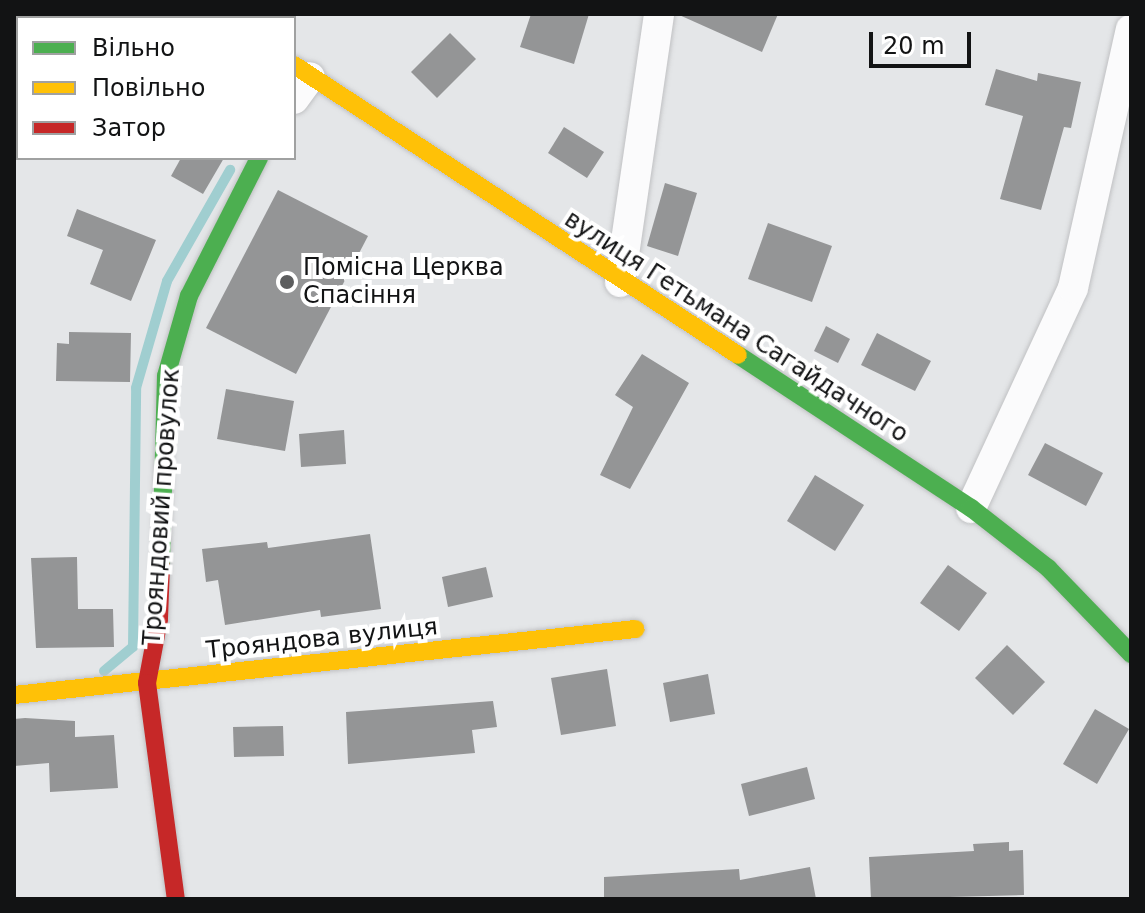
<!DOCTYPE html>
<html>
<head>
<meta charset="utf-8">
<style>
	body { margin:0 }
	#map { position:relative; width:1145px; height:913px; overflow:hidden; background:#e4e6e8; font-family:"DejaVu Sans",sans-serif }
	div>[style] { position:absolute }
	.stream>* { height:10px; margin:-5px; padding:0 5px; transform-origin:5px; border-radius:5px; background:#a0ced0 }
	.building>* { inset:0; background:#949596 }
	.roads { filter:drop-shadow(0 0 2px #c0c1c3) drop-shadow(0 0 2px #c0c1c3) }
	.street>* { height:30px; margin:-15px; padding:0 15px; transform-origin:15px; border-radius:15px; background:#fbfbfc }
	.fast>* { height:18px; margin:-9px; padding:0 9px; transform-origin:9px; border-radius:9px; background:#4caf50 }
	.slow>* { height:18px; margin:-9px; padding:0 9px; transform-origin:9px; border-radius:9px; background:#ffc107 }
	.jam>* { height:18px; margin:-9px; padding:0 9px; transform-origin:9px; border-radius:9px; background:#c62828 }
	.dots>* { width:22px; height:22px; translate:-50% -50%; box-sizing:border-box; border:4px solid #fff; border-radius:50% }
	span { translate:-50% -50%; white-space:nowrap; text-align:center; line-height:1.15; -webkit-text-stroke:8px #fff; paint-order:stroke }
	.poi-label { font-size:24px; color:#121314 }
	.left { translate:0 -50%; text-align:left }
	.street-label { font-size:24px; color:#121314 }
	.frame { position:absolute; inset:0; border:16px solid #121314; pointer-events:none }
	.legend { position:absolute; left:16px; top:16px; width:280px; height:144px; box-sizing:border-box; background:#fff; border:2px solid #a0a1a1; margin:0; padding:10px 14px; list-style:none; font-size:24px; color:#121314 }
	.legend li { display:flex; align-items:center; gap:16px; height:40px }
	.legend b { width:40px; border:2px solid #a0a1a1 }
	.scale { position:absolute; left:869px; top:32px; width:102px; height:36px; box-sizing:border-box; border:4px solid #121314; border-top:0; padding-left:10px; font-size:24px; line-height:28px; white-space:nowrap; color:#121314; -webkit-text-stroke:6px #fff; paint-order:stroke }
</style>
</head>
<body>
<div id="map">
	<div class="stream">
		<i style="left:104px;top:671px;width:38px;rotate:-40deg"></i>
		<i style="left:133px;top:647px;width:259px;rotate:-89.3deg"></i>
		<i style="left:136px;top:388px;width:111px;rotate:-73.8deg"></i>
		<i style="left:167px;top:281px;width:128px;rotate:-60.4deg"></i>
	</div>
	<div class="building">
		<i style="clip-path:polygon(531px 14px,589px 14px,574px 64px,520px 47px)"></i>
		<i style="clip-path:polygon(677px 14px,778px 14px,762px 52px)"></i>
		<i style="clip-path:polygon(450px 33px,476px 59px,437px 98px,411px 72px)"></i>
		<i style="clip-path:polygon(996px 69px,1037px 81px,1038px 73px,1081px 82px,1071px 128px,1064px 127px,1041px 210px,1000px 199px,1023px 116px,985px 105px)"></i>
		<i style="clip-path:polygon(564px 127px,604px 152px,587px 178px,548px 153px)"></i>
		<i style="clip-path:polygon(181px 158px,224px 158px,203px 194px,171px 176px)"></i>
		<i style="clip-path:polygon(665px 183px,697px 193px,678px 256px,647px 246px)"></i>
		<i style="clip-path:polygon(278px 190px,368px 236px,296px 374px,206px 328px)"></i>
		<i style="clip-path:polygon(77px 209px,156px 240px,131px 301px,90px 284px,103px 250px,67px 236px)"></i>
		<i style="clip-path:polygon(768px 223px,832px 246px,812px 302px,748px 279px)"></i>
		<i style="clip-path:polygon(826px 326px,850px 339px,838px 363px,814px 351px)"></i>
		<i style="clip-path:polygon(69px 332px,131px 333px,130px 382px,56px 381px,57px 343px,69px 344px)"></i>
		<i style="clip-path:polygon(877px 333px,931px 361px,915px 391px,861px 365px)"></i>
		<i style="clip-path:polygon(642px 354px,689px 383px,630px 489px,600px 475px,633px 407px,615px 395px)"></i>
		<i style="clip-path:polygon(226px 389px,294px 401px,285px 451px,217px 439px)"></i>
		<i style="clip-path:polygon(344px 430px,346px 464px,301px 467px,299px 434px)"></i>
		<i style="clip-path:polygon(1045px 443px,1103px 473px,1086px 506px,1028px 475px)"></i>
		<i style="clip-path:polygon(815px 475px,864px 505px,835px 551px,787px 521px)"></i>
		<i style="clip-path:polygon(370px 534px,381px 609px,321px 617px,320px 610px,225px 625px,218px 580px,206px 582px,202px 549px,267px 542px,268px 548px)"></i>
		<i style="clip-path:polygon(77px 557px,78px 609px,113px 609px,114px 647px,36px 648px,31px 558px)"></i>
		<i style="clip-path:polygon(948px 565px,987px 593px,959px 631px,920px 603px)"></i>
		<i style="clip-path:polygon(486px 567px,493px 597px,448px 607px,442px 577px)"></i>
		<i style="clip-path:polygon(1007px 645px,1045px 682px,1013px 715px,975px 678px)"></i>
		<i style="clip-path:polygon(607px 669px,616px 726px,561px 735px,551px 678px)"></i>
		<i style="clip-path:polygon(708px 674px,715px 714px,670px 722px,663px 683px)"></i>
		<i style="clip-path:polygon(493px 701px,497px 727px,472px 730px,475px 753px,348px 764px,346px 712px)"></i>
		<i style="clip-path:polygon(1095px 709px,1129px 729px,1097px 784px,1063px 764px)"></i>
		<i style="clip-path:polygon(25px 718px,75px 721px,75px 737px,114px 735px,118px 788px,50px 792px,49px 763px,14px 766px,14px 719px)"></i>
		<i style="clip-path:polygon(283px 726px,284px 756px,234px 757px,233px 727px)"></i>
		<i style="clip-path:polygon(807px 767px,815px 799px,749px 816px,741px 784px)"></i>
		<i style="clip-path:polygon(1009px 842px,1009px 851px,1023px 850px,1024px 895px,871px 899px,869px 857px,974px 851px,973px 844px)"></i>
		<i style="clip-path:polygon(810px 867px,816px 899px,604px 899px,604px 877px,739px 869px,740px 880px)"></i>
	</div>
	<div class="roads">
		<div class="street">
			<i style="left:294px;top:99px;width:27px;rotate:-54deg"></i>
			<i style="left:620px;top:282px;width:271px;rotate:-81.7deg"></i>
			<i style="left:971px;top:508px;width:242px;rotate:-65.1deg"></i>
			<i style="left:1073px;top:288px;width:265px;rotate:-77.4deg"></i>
		</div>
		<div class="fast">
			<i style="left:738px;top:355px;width:279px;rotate:33.3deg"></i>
			<i style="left:971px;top:508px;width:98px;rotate:37.9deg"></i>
			<i style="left:1048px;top:568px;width:120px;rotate:46deg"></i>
			<i style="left:161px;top:566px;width:190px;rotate:-88.5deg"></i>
			<i style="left:166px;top:376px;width:83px;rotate:-74deg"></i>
			<i style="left:189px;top:296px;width:155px;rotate:-63.1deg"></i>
		</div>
		<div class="slow">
			<i style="left:294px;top:65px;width:530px;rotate:33.15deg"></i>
			<i style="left:14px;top:695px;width:625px;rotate:-6.06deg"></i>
		</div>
		<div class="jam">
			<i style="left:223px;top:14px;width:6px;rotate:39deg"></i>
			<i style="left:161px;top:566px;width:53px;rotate:92.2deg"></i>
			<i style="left:159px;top:619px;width:65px;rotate:100.6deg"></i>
			<i style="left:147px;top:683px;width:218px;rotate:82.4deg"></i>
		</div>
	</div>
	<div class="dots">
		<i style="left:287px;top:282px;background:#5c5d5e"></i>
	</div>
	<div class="poi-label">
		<span class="left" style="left:303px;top:282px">Помісна Церква<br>Спасіння</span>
	</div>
	<div class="street-label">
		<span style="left:736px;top:327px;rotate:33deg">вулиця Гетьмана Сагайдачного</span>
		<span style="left:162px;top:507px;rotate:-86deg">Трояндовий провулок</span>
		<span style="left:322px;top:639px;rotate:-6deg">Трояндова вулиця</span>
	</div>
	<div class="frame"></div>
	<ul class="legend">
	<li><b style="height:10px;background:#4caf50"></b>Вільно</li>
	<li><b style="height:10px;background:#ffc107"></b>Повільно</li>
	<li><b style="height:10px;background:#c62828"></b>Затор</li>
	</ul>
	<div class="scale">20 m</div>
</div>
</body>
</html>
